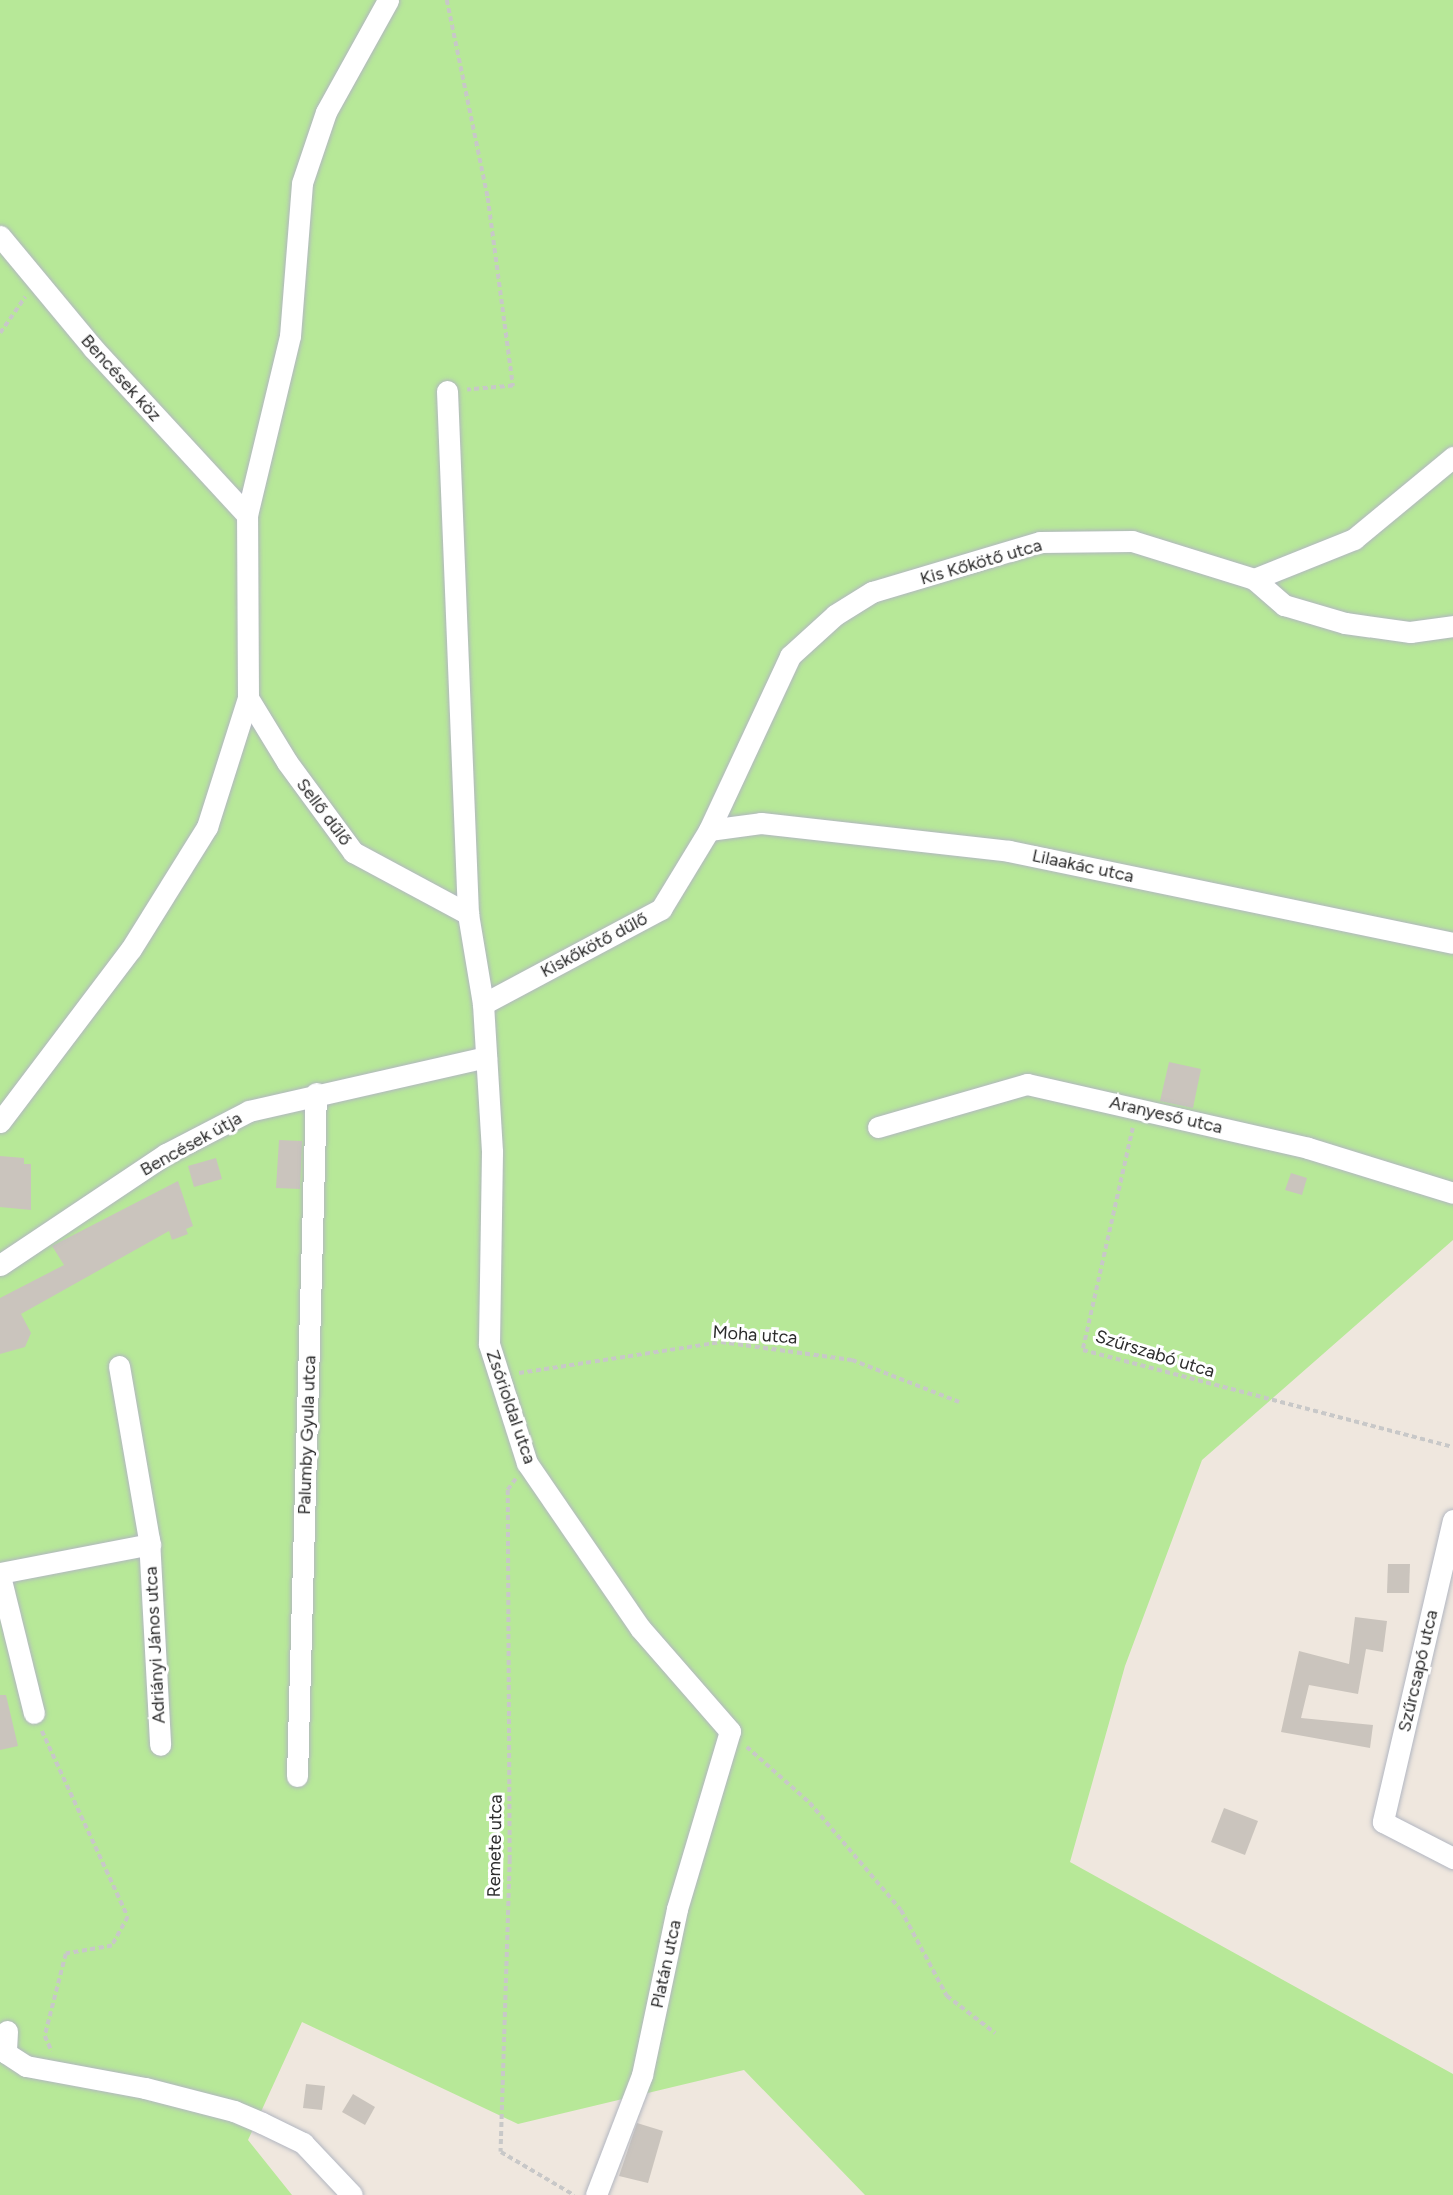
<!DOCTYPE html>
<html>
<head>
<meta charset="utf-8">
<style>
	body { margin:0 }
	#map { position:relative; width:1453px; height:2195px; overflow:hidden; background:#efe7de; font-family:Figtree,sans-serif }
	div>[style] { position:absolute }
	.green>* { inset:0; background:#b7e898 }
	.building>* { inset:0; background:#cac4bd }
	.path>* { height:3.5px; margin-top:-1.75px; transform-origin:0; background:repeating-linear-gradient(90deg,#c8c8c8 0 5px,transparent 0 8.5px) }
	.roads { filter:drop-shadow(0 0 2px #b2b6c1) drop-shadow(0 0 2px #b2b6c1) }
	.minor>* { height:21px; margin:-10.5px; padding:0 10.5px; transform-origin:10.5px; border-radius:10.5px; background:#fff }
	span { translate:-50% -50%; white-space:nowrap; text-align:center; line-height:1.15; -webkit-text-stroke:6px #fff; paint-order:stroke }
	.street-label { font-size:18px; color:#2c2c2c }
</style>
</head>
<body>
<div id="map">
	<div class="green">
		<i style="clip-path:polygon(0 0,1453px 0,1453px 1240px,1202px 1460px,1125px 1666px,1070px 1862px,1453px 2074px,1453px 2195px,865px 2195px,744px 2070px,518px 2124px,302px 2022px,248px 2140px,292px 2195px,0 2195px)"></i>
	</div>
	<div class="building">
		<i style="clip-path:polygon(1169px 1062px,1201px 1069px,1193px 1108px,1160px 1101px)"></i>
		<i style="clip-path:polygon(279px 1140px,302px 1141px,300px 1189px,276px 1188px)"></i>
		<i style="clip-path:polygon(0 1156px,24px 1158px,24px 1164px,31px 1164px,31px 1210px,0 1207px)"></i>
		<i style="clip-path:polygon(216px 1158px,222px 1179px,194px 1187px,188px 1166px)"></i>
		<i style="clip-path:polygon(1291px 1173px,1307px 1178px,1302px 1195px,1285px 1190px)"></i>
		<i style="clip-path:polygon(178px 1181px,193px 1226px,186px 1229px,188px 1234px,172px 1240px,169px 1231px,21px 1314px,31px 1333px,25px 1347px,0 1354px,0 1298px,64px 1265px,52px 1246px)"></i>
		<i style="clip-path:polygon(1388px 1564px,1410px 1564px,1409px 1593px,1387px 1593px)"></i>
		<i style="clip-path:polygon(1355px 1617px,1387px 1621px,1383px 1652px,1366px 1649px,1358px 1694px,1309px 1685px,1301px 1718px,1373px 1725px,1370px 1748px,1281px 1732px,1299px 1651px,1349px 1664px)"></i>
		<i style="clip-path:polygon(0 1695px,6px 1695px,18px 1746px,0 1750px)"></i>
		<i style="clip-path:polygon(1224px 1808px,1258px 1821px,1245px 1855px,1211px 1842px)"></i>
		<i style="clip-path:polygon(306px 2084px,325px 2086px,322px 2110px,303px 2108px)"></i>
		<i style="clip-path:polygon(353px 2094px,375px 2107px,365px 2125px,342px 2112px)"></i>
		<i style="clip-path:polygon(637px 2123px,663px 2131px,648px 2183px,619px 2176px)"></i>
	</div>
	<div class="path">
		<i style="left:447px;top:0;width:202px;rotate:78.3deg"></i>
		<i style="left:488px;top:198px;width:190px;rotate:82.4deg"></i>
		<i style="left:513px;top:386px;width:46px;rotate:175deg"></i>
		<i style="left:0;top:333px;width:44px;rotate:-55.2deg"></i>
		<i style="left:1133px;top:1128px;width:228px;rotate:102.7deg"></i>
		<i style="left:1083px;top:1350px;width:383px;rotate:14.7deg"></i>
		<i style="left:519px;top:1373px;width:204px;rotate:-8.7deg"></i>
		<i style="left:721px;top:1342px;width:132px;rotate:7.8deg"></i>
		<i style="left:852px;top:1360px;width:115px;rotate:21.4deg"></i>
		<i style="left:516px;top:1479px;width:14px;rotate:126deg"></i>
		<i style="left:508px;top:1490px;width:369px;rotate:89.7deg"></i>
		<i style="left:510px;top:1859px;width:293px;rotate:91.8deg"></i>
		<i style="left:501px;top:2152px;width:85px;rotate:30.5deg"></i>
		<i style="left:42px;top:1731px;width:205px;rotate:65.2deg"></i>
		<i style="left:128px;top:1917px;width:33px;rotate:119deg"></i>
		<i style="left:112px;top:1946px;width:47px;rotate:170.1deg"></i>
		<i style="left:66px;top:1954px;width:85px;rotate:104.4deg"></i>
		<i style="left:45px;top:2036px;width:17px;rotate:66deg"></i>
		<i style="left:747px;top:1747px;width:84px;rotate:41.6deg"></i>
		<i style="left:810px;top:1803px;width:140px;rotate:49.6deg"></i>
		<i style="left:901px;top:1910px;width:98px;rotate:61.9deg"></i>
		<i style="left:947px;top:1996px;width:61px;rotate:37.6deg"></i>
	</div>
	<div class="roads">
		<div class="minor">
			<i style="left:0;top:236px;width:146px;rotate:50.3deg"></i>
			<i style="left:93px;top:348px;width:227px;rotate:47.3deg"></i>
			<i style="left:447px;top:391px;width:523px;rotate:87.7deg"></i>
			<i style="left:468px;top:914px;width:91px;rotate:80.5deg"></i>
			<i style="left:483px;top:1004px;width:148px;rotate:86.5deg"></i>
			<i style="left:492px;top:1152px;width:192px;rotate:90.9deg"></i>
			<i style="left:489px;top:1344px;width:125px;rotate:72.3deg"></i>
			<i style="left:527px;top:1463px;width:200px;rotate:55.6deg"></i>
			<i style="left:640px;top:1628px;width:137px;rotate:48.9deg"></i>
			<i style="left:730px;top:1731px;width:186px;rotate:106.6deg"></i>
			<i style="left:677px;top:1909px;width:170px;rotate:101.9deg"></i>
			<i style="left:642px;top:2075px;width:129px;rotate:111deg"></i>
			<i style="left:1254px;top:579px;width:108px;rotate:-21.8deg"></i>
			<i style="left:1354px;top:539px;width:129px;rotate:-39.6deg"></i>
			<i style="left:248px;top:698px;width:75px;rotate:58.6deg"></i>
			<i style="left:287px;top:762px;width:112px;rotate:53.7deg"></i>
			<i style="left:353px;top:852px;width:131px;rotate:28.3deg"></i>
			<i style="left:709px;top:830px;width:52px;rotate:-7.7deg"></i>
			<i style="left:761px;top:823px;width:250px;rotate:6.4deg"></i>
			<i style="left:1009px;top:851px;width:453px;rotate:11.7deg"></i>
			<i style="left:483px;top:1004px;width:202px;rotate:-28.1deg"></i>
			<i style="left:661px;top:909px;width:92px;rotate:-58.7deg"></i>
			<i style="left:709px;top:830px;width:192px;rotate:-65deg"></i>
			<i style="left:790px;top:656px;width:61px;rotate:-42.3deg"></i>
			<i style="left:835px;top:615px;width:44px;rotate:-31.9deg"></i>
			<i style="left:872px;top:592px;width:175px;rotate:-16.6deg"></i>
			<i style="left:1040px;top:542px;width:92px;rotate:-0.6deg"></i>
			<i style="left:1132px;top:541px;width:128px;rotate:17.3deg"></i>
			<i style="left:1254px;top:579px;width:40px;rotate:41deg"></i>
			<i style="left:1284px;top:605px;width:64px;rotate:16.4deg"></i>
			<i style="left:1345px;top:623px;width:66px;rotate:7.9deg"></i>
			<i style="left:1410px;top:632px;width:43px;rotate:-7.9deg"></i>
			<i style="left:0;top:1122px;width:217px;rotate:-52.9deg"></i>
			<i style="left:131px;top:949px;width:144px;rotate:-58.1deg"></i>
			<i style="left:207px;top:827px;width:135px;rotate:-72.4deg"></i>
			<i style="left:248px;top:698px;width:183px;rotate:-90.3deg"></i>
			<i style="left:247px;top:515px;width:184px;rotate:-76.5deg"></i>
			<i style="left:290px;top:336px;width:153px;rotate:-85.5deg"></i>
			<i style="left:302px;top:183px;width:75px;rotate:-71.3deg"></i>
			<i style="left:326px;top:112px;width:128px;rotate:-61deg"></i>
			<i style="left:878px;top:1127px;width:155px;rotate:-16.1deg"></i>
			<i style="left:1027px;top:1084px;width:288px;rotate:12.8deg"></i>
			<i style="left:1308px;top:1148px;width:152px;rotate:17.2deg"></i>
			<i style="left:0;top:1265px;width:200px;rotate:-33.8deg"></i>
			<i style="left:166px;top:1154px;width:93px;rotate:-27.4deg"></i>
			<i style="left:249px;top:1111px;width:243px;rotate:-12.8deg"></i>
			<i style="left:119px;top:1366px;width:176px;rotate:80.2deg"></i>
			<i style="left:149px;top:1539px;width:206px;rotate:86.9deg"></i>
			<i style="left:1453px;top:1520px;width:310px;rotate:103.1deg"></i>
			<i style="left:1383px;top:1822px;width:79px;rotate:27.2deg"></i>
			<i style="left:0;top:1573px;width:153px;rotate:-10.9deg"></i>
			<i style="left:0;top:1576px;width:141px;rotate:76.1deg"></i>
			<i style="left:297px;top:1776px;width:683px;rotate:-88.41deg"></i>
			<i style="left:7px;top:2031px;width:22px;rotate:93deg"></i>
			<i style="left:6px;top:2053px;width:24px;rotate:33deg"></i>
			<i style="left:26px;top:2066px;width:121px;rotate:10.5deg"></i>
			<i style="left:145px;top:2088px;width:92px;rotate:14.5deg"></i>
			<i style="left:234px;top:2111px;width:30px;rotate:23deg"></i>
			<i style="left:262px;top:2123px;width:46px;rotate:26deg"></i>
			<i style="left:303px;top:2143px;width:71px;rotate:46.7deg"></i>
		</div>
	</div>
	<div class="street-label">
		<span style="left:121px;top:378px;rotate:48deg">Bencések köz</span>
		<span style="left:981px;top:562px;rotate:-16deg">Kis Kőkötő utca</span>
		<span style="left:324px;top:812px;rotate:53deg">Sellő dűlő</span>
		<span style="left:1083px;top:866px;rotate:12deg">Lilaakác utca</span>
		<span style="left:594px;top:945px;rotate:-28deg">Kiskőkötő dűlő</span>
		<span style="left:1166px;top:1115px;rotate:13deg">Aranyeső utca</span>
		<span style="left:191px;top:1144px;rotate:-29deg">Bencések útja</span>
		<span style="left:755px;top:1335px;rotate:4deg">Moha utca</span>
		<span style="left:1155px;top:1354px;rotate:17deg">Szűrszabó utca</span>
		<span style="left:511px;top:1407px;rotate:71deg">Zsórioldal utca</span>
		<span style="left:307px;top:1435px;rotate:-88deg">Palumby Gyula utca</span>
		<span style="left:155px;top:1645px;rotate:-93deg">Adriányi János utca</span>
		<span style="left:1418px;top:1671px;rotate:-77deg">Szűrcsapó utca</span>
		<span style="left:495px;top:1846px;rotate:-89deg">Remete utca</span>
		<span style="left:666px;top:1964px;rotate:-78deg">Platán utca</span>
	</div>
</div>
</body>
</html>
